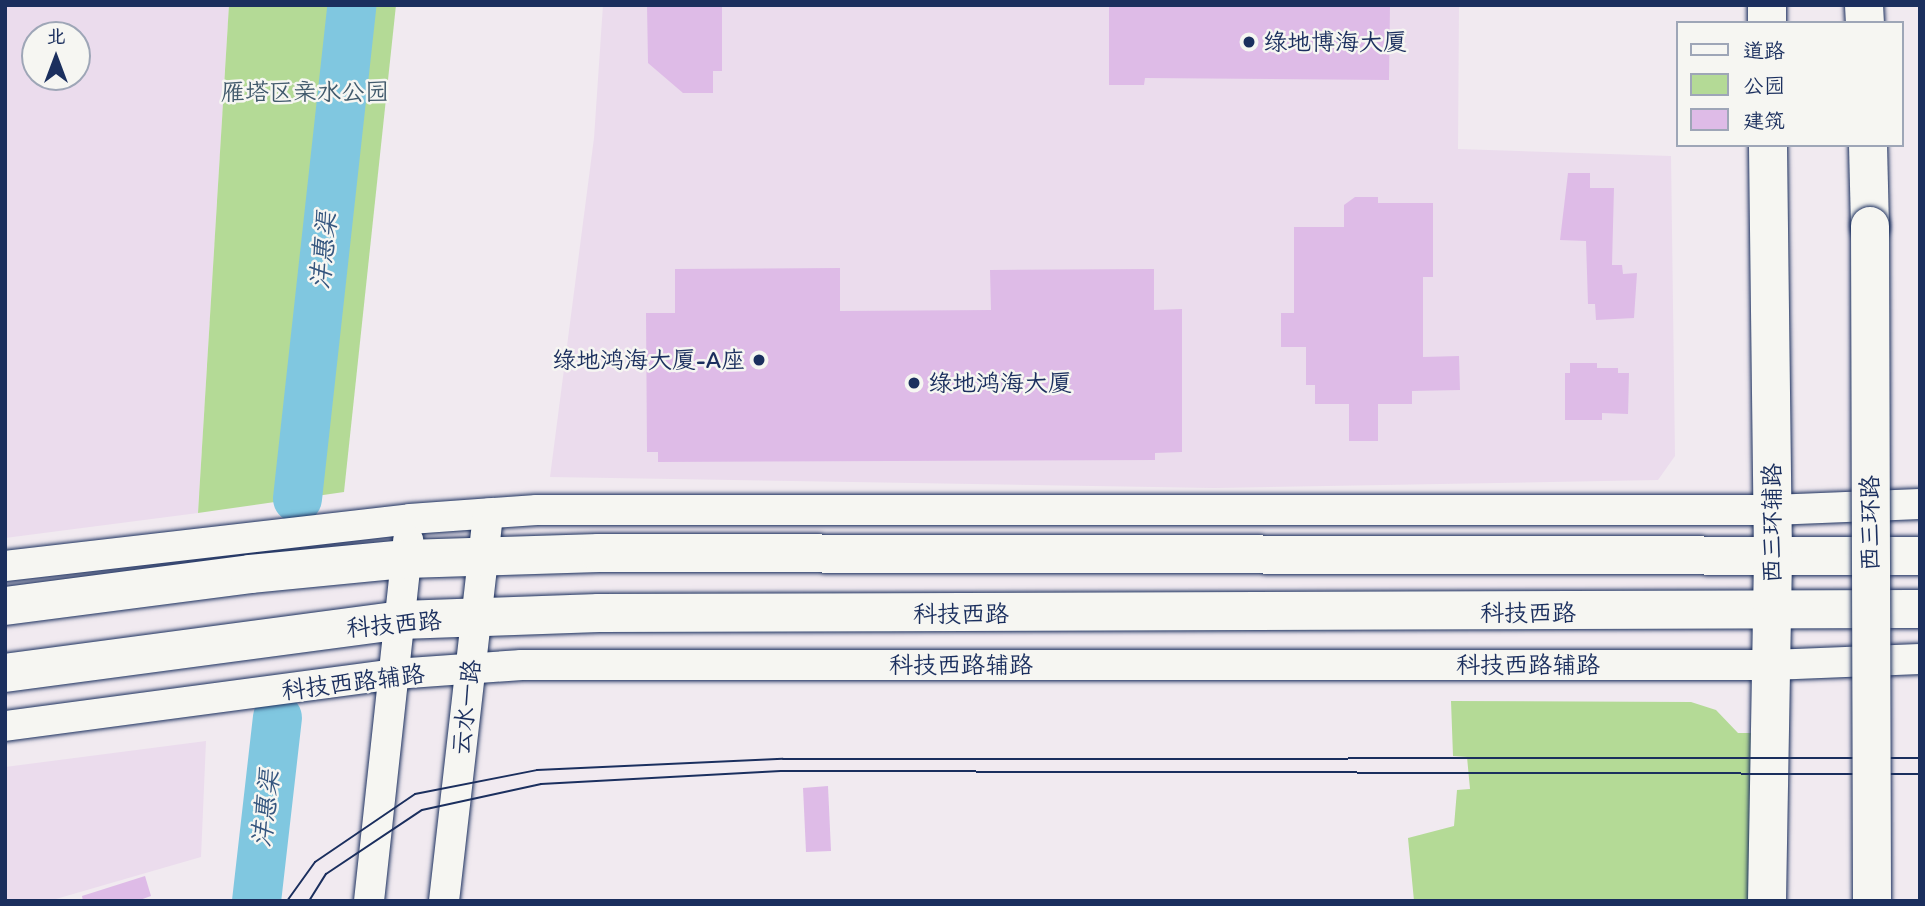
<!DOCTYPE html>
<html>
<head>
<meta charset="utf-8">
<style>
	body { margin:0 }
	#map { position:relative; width:1925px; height:906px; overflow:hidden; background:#f1eaf0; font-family:Itim,"LXGW WenKai TC",sans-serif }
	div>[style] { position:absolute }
	.built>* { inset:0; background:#ebdced }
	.green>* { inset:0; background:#b4da96 }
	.river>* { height:49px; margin:-24.5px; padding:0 24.5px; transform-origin:24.5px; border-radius:24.5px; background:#80c7e0 }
	.building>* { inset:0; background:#debbe7 }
	.roads { filter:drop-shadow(0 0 2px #1b2f5e) drop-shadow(0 0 2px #1b2f5e) }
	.minor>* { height:30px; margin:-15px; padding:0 15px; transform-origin:15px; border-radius:15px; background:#f6f6f2 }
	.major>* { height:38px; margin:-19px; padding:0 19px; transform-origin:19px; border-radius:19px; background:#f6f6f2 }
	.highway>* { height:38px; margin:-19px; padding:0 19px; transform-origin:19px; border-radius:19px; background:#f6f6f2 }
	.tram>* { height:2px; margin:-1px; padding:0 1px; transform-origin:1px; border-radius:1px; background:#1b2f5e }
	.bridges { filter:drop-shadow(0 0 2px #1b2f5e) drop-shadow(0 0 2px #1b2f5e) }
	.highway-bridge>* { height:38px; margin:-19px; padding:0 19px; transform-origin:19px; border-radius:19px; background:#f6f6f2 }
	.dots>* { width:19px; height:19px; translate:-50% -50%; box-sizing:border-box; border:4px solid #f6f6f2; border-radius:50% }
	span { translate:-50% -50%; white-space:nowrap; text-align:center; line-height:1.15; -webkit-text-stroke:5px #f6f6f2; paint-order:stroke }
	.poi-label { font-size:24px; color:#1b2f5e }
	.left { translate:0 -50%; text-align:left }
	.right { translate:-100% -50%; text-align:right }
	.park-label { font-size:24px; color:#415a6c }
	.street-label { font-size:24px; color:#1b2f5e }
	.water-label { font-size:26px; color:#34557e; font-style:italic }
	.frame { position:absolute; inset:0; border:7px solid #1b2f5e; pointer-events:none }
	.legend { position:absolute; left:1676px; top:21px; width:228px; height:126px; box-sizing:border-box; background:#f6f6f2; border:2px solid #9ea6b7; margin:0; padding:9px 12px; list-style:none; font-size:21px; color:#1b2f5e }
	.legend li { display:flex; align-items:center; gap:14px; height:35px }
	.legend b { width:35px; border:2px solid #9ea6b7 }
	.north { position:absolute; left:21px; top:21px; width:70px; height:70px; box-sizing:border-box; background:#f6f6f2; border:2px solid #9ea6b7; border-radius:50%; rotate:0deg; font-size:19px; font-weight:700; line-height:28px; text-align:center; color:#1b2f5e }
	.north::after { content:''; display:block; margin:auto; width:24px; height:32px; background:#1b2f5e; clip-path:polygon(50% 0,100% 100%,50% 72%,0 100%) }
</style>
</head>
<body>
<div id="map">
	<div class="built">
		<i style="clip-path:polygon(evenodd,5px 5px,229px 5px,198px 513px,5px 538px,5px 5px,35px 35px,77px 35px,77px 77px,35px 77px,35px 35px)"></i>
		<i style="clip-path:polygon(603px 5px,1459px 5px,1458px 149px,1671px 156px,1675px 456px,1658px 480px,1214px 488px,550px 477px,594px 138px)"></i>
		<i style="clip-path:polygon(206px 741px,201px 857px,49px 901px,5px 901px,5px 767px)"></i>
	</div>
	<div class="green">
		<i style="clip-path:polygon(229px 5px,396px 5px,344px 492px,198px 513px)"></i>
		<i style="clip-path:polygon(1451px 701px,1691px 702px,1716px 710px,1738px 733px,1751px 733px,1750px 901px,1414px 901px,1408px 838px,1454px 826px,1457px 790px,1470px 789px,1467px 757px,1453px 756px)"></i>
	</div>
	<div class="river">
		<i style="left:297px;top:498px;width:496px;rotate:-83.7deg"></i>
		<i style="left:256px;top:901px;width:185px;rotate:-83.5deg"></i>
	</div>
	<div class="building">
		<i style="clip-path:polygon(647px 5px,722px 5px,722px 71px,713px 71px,713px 93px,683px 93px,648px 63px)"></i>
		<i style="clip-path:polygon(1109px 5px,1390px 5px,1389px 80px,1145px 78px,1144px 85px,1109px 85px)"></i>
		<i style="clip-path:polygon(1568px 173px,1590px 173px,1590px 188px,1614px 188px,1612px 265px,1622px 265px,1623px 274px,1637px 273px,1634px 318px,1596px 320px,1595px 304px,1588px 304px,1586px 241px,1560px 240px)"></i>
		<i style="clip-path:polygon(1355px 197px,1378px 197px,1378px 203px,1433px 203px,1433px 277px,1423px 277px,1423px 357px,1459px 356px,1460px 390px,1412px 391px,1412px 404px,1378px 404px,1378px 441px,1349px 441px,1349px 404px,1315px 404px,1315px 385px,1306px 385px,1306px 347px,1281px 347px,1281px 313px,1294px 313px,1294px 227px,1344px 227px,1344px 205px)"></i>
		<i style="clip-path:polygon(840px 268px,840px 311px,991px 310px,990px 270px,1154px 269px,1154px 310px,1182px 309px,1182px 452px,1155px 453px,1155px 460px,658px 462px,658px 452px,647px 452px,646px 313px,675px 313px,675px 269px)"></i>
		<i style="clip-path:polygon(1570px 363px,1597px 363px,1597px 368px,1618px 368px,1618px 373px,1629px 373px,1628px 414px,1602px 413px,1602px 420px,1565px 420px,1565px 373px,1570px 373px)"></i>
		<i style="clip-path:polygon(828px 786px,831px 851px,806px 852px,803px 788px)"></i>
		<i style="clip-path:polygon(145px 876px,151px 896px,137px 901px,83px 901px,82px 896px)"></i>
	</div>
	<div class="roads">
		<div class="minor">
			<i style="left:5px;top:566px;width:408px;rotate:-6.6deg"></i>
			<i style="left:410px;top:519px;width:127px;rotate:-4.1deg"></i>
			<i style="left:537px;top:510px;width:1235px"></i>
			<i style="left:1772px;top:510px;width:148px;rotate:-2.3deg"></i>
			<i style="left:5px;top:726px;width:393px;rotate:-7.6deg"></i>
			<i style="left:395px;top:674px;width:127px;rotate:-4.1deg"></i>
			<i style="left:522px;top:665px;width:1249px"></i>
			<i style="left:1771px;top:665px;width:149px;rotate:-2.3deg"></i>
			<i style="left:369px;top:901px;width:363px;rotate:-83.8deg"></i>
			<i style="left:444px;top:901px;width:390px;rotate:-83.5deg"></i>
		</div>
		<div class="major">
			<i style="left:1767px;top:5px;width:18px;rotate:90deg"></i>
			<i style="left:5px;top:606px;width:247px;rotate:-7.4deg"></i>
			<i style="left:250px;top:574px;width:157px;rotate:-5.5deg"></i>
			<i style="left:406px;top:559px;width:193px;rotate:-1.8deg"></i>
			<i style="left:599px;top:553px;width:1321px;rotate:0.13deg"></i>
			<i style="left:5px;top:673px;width:400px;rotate:-7.6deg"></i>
			<i style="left:401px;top:620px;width:198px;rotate:-2deg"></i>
			<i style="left:599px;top:613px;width:1321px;rotate:-0.17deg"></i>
			<i style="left:1767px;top:901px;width:345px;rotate:-89deg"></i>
			<i style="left:1773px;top:556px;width:411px;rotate:-90.7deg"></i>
		</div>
		<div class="highway">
			<i style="left:1864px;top:5px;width:18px;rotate:87deg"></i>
			<i style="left:1868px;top:145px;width:81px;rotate:88.6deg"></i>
		</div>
	</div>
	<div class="tram">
		<i style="left:287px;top:901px;width:48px;rotate:-54.3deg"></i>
		<i style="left:315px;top:862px;width:121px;rotate:-34.2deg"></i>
		<i style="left:415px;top:794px;width:124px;rotate:-11.1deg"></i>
		<i style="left:537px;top:770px;width:246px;rotate:-2.6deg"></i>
		<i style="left:783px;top:759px;width:1137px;rotate:-0.05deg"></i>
		<i style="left:309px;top:901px;width:32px;rotate:-58deg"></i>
		<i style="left:326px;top:874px;width:115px;rotate:-33.7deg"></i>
		<i style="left:422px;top:810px;width:122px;rotate:-12.3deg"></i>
		<i style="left:541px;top:784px;width:240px;rotate:-3.1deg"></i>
		<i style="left:781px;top:771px;width:1139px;rotate:0.15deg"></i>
	</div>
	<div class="bridges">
		<div class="highway-bridge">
			<i style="left:1870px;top:226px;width:675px;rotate:89.83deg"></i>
		</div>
	</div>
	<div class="dots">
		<i style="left:1249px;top:42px;background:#1b2f5e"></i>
		<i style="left:759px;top:360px;background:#1b2f5e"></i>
		<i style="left:914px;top:383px;background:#1b2f5e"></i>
	</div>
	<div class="poi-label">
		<span class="left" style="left:1263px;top:42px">绿地博海大厦</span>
		<span class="right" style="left:745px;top:360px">绿地鸿海大厦-A座</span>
		<span class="left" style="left:928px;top:383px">绿地鸿海大厦</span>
	</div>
	<div class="park-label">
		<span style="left:305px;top:92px">雁塔区亲水公园</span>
	</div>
	<div class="street-label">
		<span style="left:1772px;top:523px;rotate:-90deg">西三环辅路</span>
		<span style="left:1870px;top:523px;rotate:-90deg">西三环路</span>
		<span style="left:1528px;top:613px">科技西路</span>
		<span style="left:961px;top:614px">科技西路</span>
		<span style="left:394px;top:624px;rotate:-5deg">科技西路</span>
		<span style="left:961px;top:665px">科技西路辅路</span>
		<span style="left:1528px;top:665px">科技西路辅路</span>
		<span style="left:353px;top:682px;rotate:-7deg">科技西路辅路</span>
		<span style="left:466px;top:707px;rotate:-83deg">云水一路</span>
	</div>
	<div class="water-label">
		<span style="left:324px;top:251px;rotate:-84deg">沣惠渠</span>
		<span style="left:266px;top:809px;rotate:-83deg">沣惠渠</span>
	</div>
	<div class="frame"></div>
	<ul class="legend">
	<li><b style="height:9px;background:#f6f6f2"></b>道路</li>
	<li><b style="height:19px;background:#b4da96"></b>公园</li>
	<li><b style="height:19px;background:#debbe7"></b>建筑</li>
	</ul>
	<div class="north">北</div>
</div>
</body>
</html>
